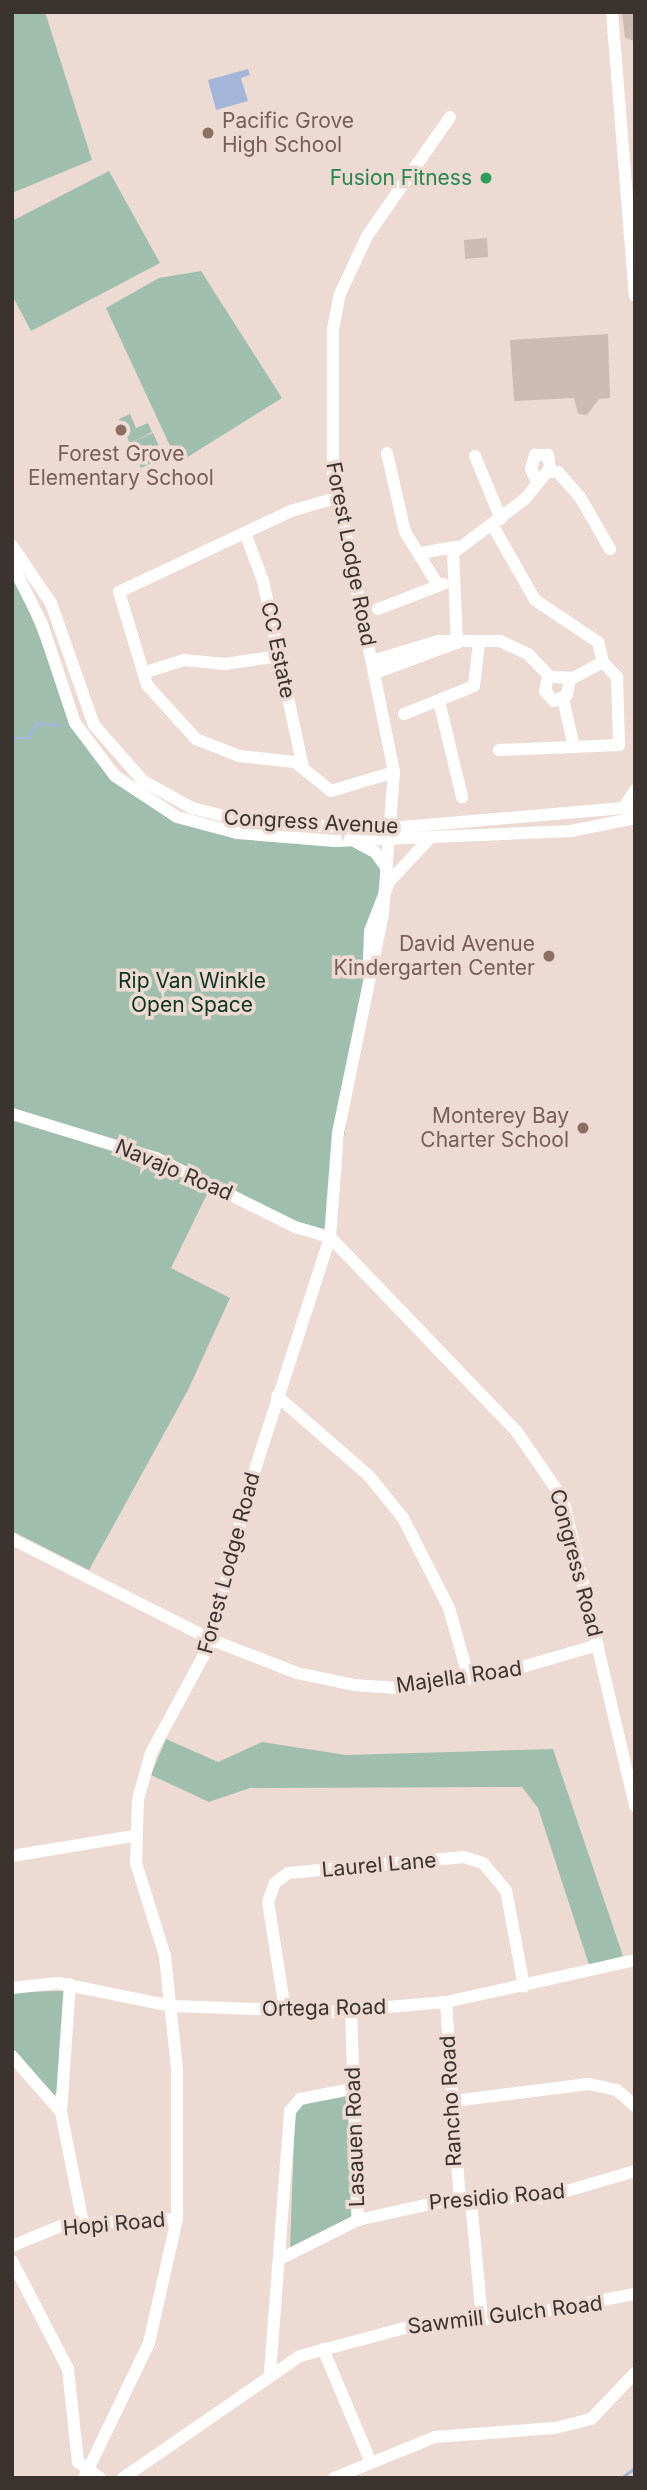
<!DOCTYPE html>
<html>
<head>
<meta charset="utf-8">
<style>
	body { margin:0 }
	#map { position:relative; width:647px; height:2490px; overflow:hidden; background:#eddbd3; font-family:Inter,sans-serif }
	div>[style] { position:absolute }
	.green>* { inset:0; background:#9fbeae }
	.water>* { inset:0; background:#a3b6d9 }
	.stream>* { height:2.5px; margin:-1.25px; padding:0 1.25px; transform-origin:1.25px; border-radius:1.25px; background:#a3b6d9 }
	.building>* { inset:0; background:#cdbbb3 }
	.minor>* { height:12px; margin:-6px; padding:0 6px; transform-origin:6px; border-radius:6px; background:#fff }
	.dots>* { width:19px; height:19px; translate:-50% -50%; box-sizing:border-box; border:4px solid #eddbd3; border-radius:50% }
	span { translate:-50% -50%; white-space:nowrap; text-align:center; line-height:1.15; -webkit-text-stroke:7px #eddbd3; paint-order:stroke }
	.education-label { font-size:21px; color:#785e54 }
	.left { translate:0 -50%; text-align:left }
	.right { translate:-100% -50%; text-align:right }
	.leisure-label { font-size:21px; color:#27864d }
	.street-label { font-size:21px; color:#3a3330 }
	.park-label { font-size:21px; color:#0e3323 }
	.frame { position:absolute; inset:0; border:14px solid #3a3330; pointer-events:none }
</style>
</head>
<body>
<div id="map">
	<div class="green">
		<i style="clip-path:polygon(12px 12px,45px 12px,92px 160px,12px 193px)"></i>
		<i style="clip-path:polygon(109px 171px,160px 263px,31px 331px,12px 295px,12px 221px)"></i>
		<i style="clip-path:polygon(201px 271px,282px 398px,178px 463px,106px 308px,159px 278px)"></i>
		<i style="clip-path:polygon(130px 414px,136px 428px,148px 423px,152px 432px,135px 441px,153px 433px,164px 457px,141px 468px,119px 419px)"></i>
		<i style="clip-path:polygon(12px 569px,69px 710px,124px 783px,207px 826px,349px 841px,383px 861px,330px 1237px,212px 1184px,171px 1268px,230px 1298px,188px 1390px,89px 1570px,12px 1531px)"></i>
		<i style="clip-path:polygon(166px 1739px,218px 1762px,262px 1742px,346px 1755px,553px 1749px,623px 1956px,589px 1965px,538px 1808px,522px 1787px,250px 1788px,209px 1802px,151px 1775px)"></i>
		<i style="clip-path:polygon(64px 1991px,57px 2093px,54px 2095px,12px 2051px,12px 1992px)"></i>
		<i style="clip-path:polygon(348px 2095px,351px 2219px,290px 2250px,295px 2111px,297px 2105px)"></i>
	</div>
	<div class="water">
		<i style="clip-path:polygon(248px 69px,250px 75px,241px 78px,248px 101px,216px 110px,208px 80px)"></i>
	</div>
	<div class="stream">
		<i style="left:12px;top:738px;width:15px"></i>
		<i style="left:27px;top:738px;width:18px;rotate:-56deg"></i>
		<i style="left:37px;top:723px;width:22px;rotate:5deg"></i>
		<i style="left:621px;top:2478px;width:17px;rotate:-36deg"></i>
	</div>
	<div class="building">
		<i style="clip-path:polygon(622px 12px,635px 12px,635px 41px,625px 38px)"></i>
		<i style="clip-path:polygon(487px 238px,488px 257px,465px 259px,464px 240px)"></i>
		<i style="clip-path:polygon(608px 334px,610px 398px,599px 399px,587px 415px,578px 414px,574px 398px,514px 401px,510px 340px)"></i>
	</div>
	<div class="minor">
		<i style="left:612px;top:12px;width:284px;rotate:85.4deg"></i>
		<i style="left:387px;top:453px;width:81px;rotate:77.2deg"></i>
		<i style="left:405px;top:532px;width:62px;rotate:58.1deg"></i>
		<i style="left:475px;top:456px;width:68px;rotate:67.6deg"></i>
		<i style="left:536px;top:480px;width:12px;rotate:-114deg"></i>
		<i style="left:531px;top:469px;width:15px;rotate:-74deg"></i>
		<i style="left:535px;top:455px;width:13px"></i>
		<i style="left:548px;top:455px;width:15px;rotate:82deg"></i>
		<i style="left:336px;top:498px;width:47px;rotate:163.9deg"></i>
		<i style="left:291px;top:511px;width:190px;rotate:154.8deg"></i>
		<i style="left:119px;top:592px;width:97px;rotate:73.2deg"></i>
		<i style="left:147px;top:685px;width:73px;rotate:47.8deg"></i>
		<i style="left:196px;top:739px;width:46px;rotate:21.6deg"></i>
		<i style="left:239px;top:756px;width:56px;rotate:6.1deg"></i>
		<i style="left:295px;top:762px;width:46px;rotate:38.9deg"></i>
		<i style="left:331px;top:791px;width:66px;rotate:-16.8deg"></i>
		<i style="left:493px;top:526px;width:85px;rotate:60.4deg"></i>
		<i style="left:535px;top:600px;width:76px;rotate:33.7deg"></i>
		<i style="left:598px;top:642px;width:21px;rotate:76deg"></i>
		<i style="left:603px;top:662px;width:21px;rotate:47deg"></i>
		<i style="left:617px;top:677px;width:68px;rotate:88.3deg"></i>
		<i style="left:619px;top:745px;width:120px;rotate:177.6deg"></i>
		<i style="left:245px;top:533px;width:51px;rotate:69.4deg"></i>
		<i style="left:263px;top:581px;width:191px;rotate:77.9deg"></i>
		<i style="left:12px;top:546px;width:69px;rotate:55.6deg"></i>
		<i style="left:51px;top:603px;width:129px;rotate:70.6deg"></i>
		<i style="left:94px;top:725px;width:74px;rotate:48.8deg"></i>
		<i style="left:143px;top:781px;width:56px;rotate:28.9deg"></i>
		<i style="left:192px;top:808px;width:58px;rotate:14deg"></i>
		<i style="left:248px;top:822px;width:131px;rotate:3.1deg"></i>
		<i style="left:379px;top:829px;width:257px;rotate:-4.9deg"></i>
		<i style="left:421px;top:553px;width:36px;rotate:-10deg"></i>
		<i style="left:12px;top:564px;width:67px;rotate:63.4deg"></i>
		<i style="left:42px;top:624px;width:104px;rotate:71.6deg"></i>
		<i style="left:75px;top:723px;width:66px;rotate:53deg"></i>
		<i style="left:115px;top:776px;width:74px;rotate:33.5deg"></i>
		<i style="left:177px;top:817px;width:62px;rotate:14.9deg"></i>
		<i style="left:237px;top:833px;width:98px;rotate:4.7deg"></i>
		<i style="left:335px;top:841px;width:236px;rotate:-2.4deg"></i>
		<i style="left:571px;top:831px;width:65px;rotate:-11.5deg"></i>
		<i style="left:378px;top:609px;width:70px;rotate:-21deg"></i>
		<i style="left:457px;top:643px;width:90px;rotate:-92.5deg"></i>
		<i style="left:453px;top:553px;width:90px;rotate:-36.9deg"></i>
		<i style="left:525px;top:499px;width:35px;rotate:-51deg"></i>
		<i style="left:547px;top:472px;width:11px"></i>
		<i style="left:558px;top:472px;width:33px;rotate:49deg"></i>
		<i style="left:580px;top:497px;width:60px;rotate:60deg"></i>
		<i style="left:372px;top:661px;width:69px;rotate:-16.9deg"></i>
		<i style="left:438px;top:641px;width:62px"></i>
		<i style="left:500px;top:641px;width:31px;rotate:25deg"></i>
		<i style="left:528px;top:654px;width:32px;rotate:46deg"></i>
		<i style="left:550px;top:677px;width:23px;rotate:2deg"></i>
		<i style="left:573px;top:678px;width:34px;rotate:-28deg"></i>
		<i style="left:143px;top:673px;width:43px;rotate:-17.6deg"></i>
		<i style="left:184px;top:660px;width:41px;rotate:5.6deg"></i>
		<i style="left:225px;top:664px;width:55px;rotate:-8.4deg"></i>
		<i style="left:375px;top:673px;width:86px;rotate:-20.3deg"></i>
		<i style="left:548px;top:677px;width:14px;rotate:102deg"></i>
		<i style="left:545px;top:691px;width:13px;rotate:48deg"></i>
		<i style="left:554px;top:701px;width:14px;rotate:-25deg"></i>
		<i style="left:567px;top:695px;width:17px;rotate:-80deg"></i>
		<i style="left:563px;top:699px;width:49px;rotate:77.1deg"></i>
		<i style="left:439px;top:701px;width:99px;rotate:76.5deg"></i>
		<i style="left:404px;top:714px;width:75px;rotate:-21.8deg"></i>
		<i style="left:474px;top:686px;width:44px;rotate:-83.5deg"></i>
		<i style="left:624px;top:807px;width:20px;rotate:-57deg"></i>
		<i style="left:356px;top:842px;width:21px;rotate:28deg"></i>
		<i style="left:375px;top:852px;width:19px;rotate:54deg"></i>
		<i style="left:369px;top:960px;width:29px;rotate:-88deg"></i>
		<i style="left:370px;top:931px;width:53px;rotate:-68.8deg"></i>
		<i style="left:389px;top:882px;width:60px;rotate:-47deg"></i>
		<i style="left:12px;top:1114px;width:151px;rotate:17deg"></i>
		<i style="left:156px;top:1158px;width:155px;rotate:26.4deg"></i>
		<i style="left:295px;top:1227px;width:36px;rotate:16deg"></i>
		<i style="left:330px;top:1237px;width:270px;rotate:46.2deg"></i>
		<i style="left:517px;top:1432px;width:81px;rotate:55.5deg"></i>
		<i style="left:563px;top:1499px;width:315px;rotate:76.8deg"></i>
		<i style="left:277px;top:1396px;width:122px;rotate:41deg"></i>
		<i style="left:369px;top:1476px;width:54px;rotate:51deg"></i>
		<i style="left:403px;top:1518px;width:101px;rotate:62.9deg"></i>
		<i style="left:449px;top:1608px;width:74px;rotate:74.3deg"></i>
		<i style="left:12px;top:1539px;width:224px;rotate:26.8deg"></i>
		<i style="left:212px;top:1640px;width:91px;rotate:21.2deg"></i>
		<i style="left:297px;top:1673px;width:58px;rotate:11.9deg"></i>
		<i style="left:354px;top:1685px;width:42px;rotate:4.1deg"></i>
		<i style="left:396px;top:1688px;width:103px;rotate:-7.8deg"></i>
		<i style="left:498px;top:1674px;width:104px;rotate:-16.2deg"></i>
		<i style="left:12px;top:1856px;width:123px;rotate:-9.4deg"></i>
		<i style="left:12px;top:1988px;width:46px;rotate:-6.2deg"></i>
		<i style="left:58px;top:1983px;width:115px;rotate:11.5deg"></i>
		<i style="left:171px;top:2006px;width:160px;rotate:2.1deg"></i>
		<i style="left:331px;top:2012px;width:115px;rotate:-5deg"></i>
		<i style="left:446px;top:2002px;width:194px;rotate:-12.5deg"></i>
		<i style="left:446px;top:2002px;width:198px;rotate:86deg"></i>
		<i style="left:285px;top:2010px;width:109px;rotate:-98.9deg"></i>
		<i style="left:268px;top:1902px;width:20px;rotate:-70deg"></i>
		<i style="left:275px;top:1883px;width:16px;rotate:-38deg"></i>
		<i style="left:288px;top:1873px;width:177px;rotate:-5.2deg"></i>
		<i style="left:464px;top:1857px;width:20px;rotate:18deg"></i>
		<i style="left:483px;top:1863px;width:35px;rotate:50deg"></i>
		<i style="left:506px;top:1890px;width:98px;rotate:79.4deg"></i>
		<i style="left:12px;top:2056px;width:74px;rotate:48.8deg"></i>
		<i style="left:61px;top:2112px;width:113px;rotate:78.8deg"></i>
		<i style="left:453px;top:2101px;width:137px;rotate:-7.1deg"></i>
		<i style="left:589px;top:2084px;width:29px;rotate:12deg"></i>
		<i style="left:617px;top:2090px;width:24px;rotate:42deg"></i>
		<i style="left:61px;top:2112px;width:128px;rotate:-86deg"></i>
		<i style="left:471px;top:2201px;width:119px;rotate:84.7deg"></i>
		<i style="left:358px;top:2220px;width:87px;rotate:-12.6deg"></i>
		<i style="left:443px;top:2201px;width:103px;rotate:-2.2deg"></i>
		<i style="left:546px;top:2197px;width:93px;rotate:-16.3deg"></i>
		<i style="left:12px;top:2246px;width:55px;rotate:-22.4deg"></i>
		<i style="left:63px;top:2225px;width:114px;rotate:-3deg"></i>
		<i style="left:282px;top:2258px;width:85px;rotate:-26.6deg"></i>
		<i style="left:358px;top:2220px;width:209px;rotate:-91.9deg"></i>
		<i style="left:12px;top:2261px;width:122px;rotate:62.6deg"></i>
		<i style="left:68px;top:2369px;width:94px;rotate:83.9deg"></i>
		<i style="left:78px;top:2462px;width:27px;rotate:36deg"></i>
		<i style="left:323px;top:2349px;width:121px;rotate:67.1deg"></i>
		<i style="left:270px;top:2372px;width:262px;rotate:-85.6deg"></i>
		<i style="left:290px;top:2111px;width:16px;rotate:-50deg"></i>
		<i style="left:300px;top:2099px;width:53px;rotate:-10.9deg"></i>
		<i style="left:84px;top:2478px;width:150px;rotate:-64.3deg"></i>
		<i style="left:149px;top:2343px;width:127px;rotate:-77.3deg"></i>
		<i style="left:177px;top:2219px;width:150px;rotate:-90deg"></i>
		<i style="left:177px;top:2069px;width:114px;rotate:-96.1deg"></i>
		<i style="left:165px;top:1956px;width:97px;rotate:-107.3deg"></i>
		<i style="left:136px;top:1863px;width:64px;rotate:-88.2deg"></i>
		<i style="left:138px;top:1799px;width:48px;rotate:-74.2deg"></i>
		<i style="left:151px;top:1753px;width:128px;rotate:-61.6deg"></i>
		<i style="left:212px;top:1640px;width:153px;rotate:-76.4deg"></i>
		<i style="left:248px;top:1491px;width:267px;rotate:-72.1deg"></i>
		<i style="left:330px;top:1237px;width:104px;rotate:-85.6deg"></i>
		<i style="left:338px;top:1133px;width:224px;rotate:-78.4deg"></i>
		<i style="left:383px;top:914px;width:142px;rotate:-85.6deg"></i>
		<i style="left:394px;top:772px;width:305px;rotate:-101.5deg"></i>
		<i style="left:333px;top:473px;width:144px;rotate:-90deg"></i>
		<i style="left:333px;top:329px;width:36px;rotate:-79deg"></i>
		<i style="left:340px;top:294px;width:64px;rotate:-65deg"></i>
		<i style="left:367px;top:236px;width:145px;rotate:-55.1deg"></i>
		<i style="left:123px;top:2478px;width:215px;rotate:-34.6deg"></i>
		<i style="left:300px;top:2356px;width:127px;rotate:-15deg"></i>
		<i style="left:423px;top:2323px;width:92px;rotate:-3.7deg"></i>
		<i style="left:515px;top:2317px;width:122px;rotate:-10.9deg"></i>
		<i style="left:334px;top:2478px;width:109px;rotate:-22.1deg"></i>
		<i style="left:435px;top:2437px;width:120px;rotate:-4.3deg"></i>
		<i style="left:555px;top:2428px;width:37px;rotate:-14deg"></i>
		<i style="left:591px;top:2419px;width:64px;rotate:-46.3deg"></i>
	</div>
	<div class="dots">
		<i style="left:208px;top:133px;background:#8d6e63"></i>
		<i style="left:486px;top:178px;background:#2e9e5b"></i>
		<i style="left:121px;top:430px;background:#8d6e63"></i>
		<i style="left:549px;top:956px;background:#8d6e63"></i>
		<i style="left:583px;top:1128px;background:#8d6e63"></i>
	</div>
	<div class="education-label">
		<span class="left" style="left:222px;top:133px">Pacific Grove<br>High School</span>
		<span style="left:121px;top:466px">Forest Grove<br>Elementary School</span>
		<span class="right" style="left:535px;top:956px">David Avenue<br>Kindergarten Center</span>
		<span class="right" style="left:569px;top:1128px">Monterey Bay<br>Charter School</span>
	</div>
	<div class="leisure-label">
		<span class="right" style="left:472px;top:178px">Fusion Fitness</span>
	</div>
	<div class="street-label">
		<span style="left:351px;top:554px;rotate:79deg">Forest Lodge Road</span>
		<span style="left:278px;top:650px;rotate:78deg">CC Estate</span>
		<span style="left:311px;top:822px;rotate:3deg">Congress Avenue</span>
		<span style="left:174px;top:1170px;rotate:23deg">Navajo Road</span>
		<span style="left:229px;top:1563px;rotate:-75deg">Forest Lodge Road</span>
		<span style="left:576px;top:1563px;rotate:75deg">Congress Road</span>
		<span style="left:459px;top:1677px;rotate:-8deg">Majella Road</span>
		<span style="left:379px;top:1865px;rotate:-5deg">Laurel Lane</span>
		<span style="left:324px;top:2008px;rotate:-1deg">Ortega Road</span>
		<span style="left:451px;top:2101px;rotate:-93deg">Rancho Road</span>
		<span style="left:355px;top:2137px;rotate:-92deg">Lasauen Road</span>
		<span style="left:497px;top:2197px;rotate:-5deg">Presidio Road</span>
		<span style="left:114px;top:2224px;rotate:-5deg">Hopi Road</span>
		<span style="left:505px;top:2315px;rotate:-7deg">Sawmill Gulch Road</span>
	</div>
	<div class="park-label">
		<span style="left:192px;top:993px">Rip Van Winkle<br>Open Space</span>
	</div>
	<div class="frame"></div>
</div>
</body>
</html>
